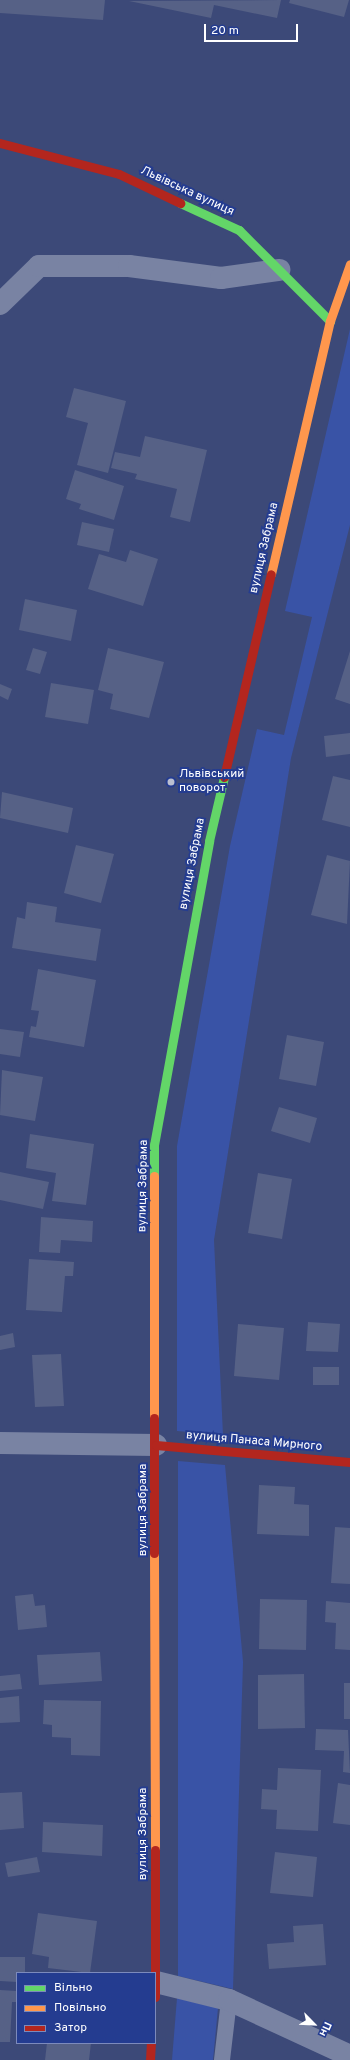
<!DOCTYPE html>
<html>
<head>
<meta charset="utf-8">
<style>
	body { margin:0 }
	#map { position:relative; width:350px; height:2060px; overflow:hidden; background:#3c4978; font-family:Overpass,sans-serif }
	div>[style] { position:absolute }
	.green>* { inset:0; background:#3953a6 }
	.building>* { inset:0; background:#566186 }
	.lane>* { height:16px; margin:-8px; padding:0 8px; transform-origin:8px; border-radius:8px; background:#7983a3 }
	.street>* { height:22px; margin:-11px; padding:0 11px; transform-origin:11px; border-radius:11px; background:#7983a3 }
	.fast>* { height:9px; margin:-4.5px; padding:0 4.5px; transform-origin:4.5px; border-radius:4.5px; background:#63d668 }
	.slow>* { height:9px; margin:-4.5px; padding:0 4.5px; transform-origin:4.5px; border-radius:4.5px; background:#ff974d }
	.jam>* { height:9px; margin:-4.5px; padding:0 4.5px; transform-origin:4.5px; border-radius:4.5px; background:#b3261e }
	.dots>* { width:11px; height:11px; translate:-50% -50%; box-sizing:border-box; border:2px solid #243c90; border-radius:50% }
	span { translate:-50% -50%; white-space:nowrap; text-align:center; line-height:1.15; -webkit-text-stroke:4px #243c90; paint-order:stroke }
	.street-label { font-size:12px; color:#fff }
	.poi-label { font-size:12px; color:#fff }
	.left { translate:0 -50%; text-align:left }
	.legend { position:absolute; left:16px; top:1972px; width:140px; height:72px; box-sizing:border-box; background:#243c90; border:1px solid #7c8abc; margin:0; padding:5px 7px; list-style:none; font-size:12px; color:#fff }
	.legend li { display:flex; align-items:center; gap:8px; height:20px }
	.legend b { width:20px; border:1px solid #7c8abc }
	.north { position:absolute; left:294px; top:2004px; width:40px; height:40px; -webkit-text-stroke:3px #243c90; paint-order:stroke; rotate:114deg; font-size:11px; font-weight:700; line-height:16px; text-align:center; color:#fff }
	.north::after { content:''; display:block; margin:auto; width:14px; height:18px; background:#fff; clip-path:polygon(50% 0,100% 100%,50% 72%,0 100%) }
	.scale { position:absolute; left:204px; top:24px; width:94px; height:18px; box-sizing:border-box; border:2px solid #fff; border-top:0; padding-left:5px; font-size:12px; line-height:14px; white-space:nowrap; color:#fff; -webkit-text-stroke:3px #243c90; paint-order:stroke }
</style>
</head>
<body>
<div id="map">
	<div class="green">
		<i style="clip-path:polygon(350px 329px,350px 525px,291px 758px,214px 1240px,223px 1435px,177px 1431px,177px 1146px,230px 846px,257px 729px,284px 735px,312px 617px,285px 611px)"></i>
		<i style="clip-path:polygon(178px 1461px,225px 1465px,243px 1662px,233px 1989px,178px 1976px)"></i>
		<i style="clip-path:polygon(177px 1998px,218px 2008px,213px 2060px,172px 2060px)"></i>
	</div>
	<div class="building">
		<i style="clip-path:polygon(0 0,105px 0,103px 20px,0 13px)"></i>
		<i style="clip-path:polygon(281px 0,277px 18px,214px 5px,211px 18px,129px 1px)"></i>
		<i style="clip-path:polygon(290px 0,349px 0,344px 17px,289px 3px)"></i>
		<i style="clip-path:polygon(74px 388px,126px 401px,108px 473px,77px 465px,88px 423px,66px 417px)"></i>
		<i style="clip-path:polygon(145px 436px,207px 450px,190px 522px,170px 517px,177px 489px,135px 479px,137px 474px,111px 468px,115px 452px,140px 457px)"></i>
		<i style="clip-path:polygon(75px 470px,124px 486px,114px 520px,79px 509px,81px 504px,66px 499px)"></i>
		<i style="clip-path:polygon(82px 522px,114px 529px,109px 552px,77px 545px)"></i>
		<i style="clip-path:polygon(130px 550px,158px 559px,143px 606px,88px 589px,99px 554px,126px 562px)"></i>
		<i style="clip-path:polygon(25px 599px,77px 610px,71px 641px,19px 630px)"></i>
		<i style="clip-path:polygon(33px 648px,47px 652px,40px 674px,26px 670px)"></i>
		<i style="clip-path:polygon(108px 648px,164px 662px,149px 718px,110px 709px,113px 694px,98px 690px)"></i>
		<i style="clip-path:polygon(350px 651px,350px 704px,335px 699px)"></i>
		<i style="clip-path:polygon(51px 683px,94px 690px,88px 724px,45px 717px)"></i>
		<i style="clip-path:polygon(0 684px,12px 689px,8px 700px,0 696px)"></i>
		<i style="clip-path:polygon(350px 733px,350px 754px,326px 757px,324px 736px)"></i>
		<i style="clip-path:polygon(333px 776px,350px 780px,350px 827px,322px 820px)"></i>
		<i style="clip-path:polygon(2px 792px,73px 808px,68px 833px,0 818px)"></i>
		<i style="clip-path:polygon(76px 845px,114px 854px,101px 903px,64px 893px)"></i>
		<i style="clip-path:polygon(327px 855px,350px 861px,347px 924px,311px 915px)"></i>
		<i style="clip-path:polygon(27px 902px,57px 907px,55px 922px,101px 929px,96px 961px,12px 948px,17px 917px,25px 919px)"></i>
		<i style="clip-path:polygon(38px 969px,96px 980px,84px 1047px,29px 1037px,31px 1026px,36px 1027px,39px 1011px,31px 1010px)"></i>
		<i style="clip-path:polygon(0 1029px,24px 1032px,20px 1057px,0 1054px)"></i>
		<i style="clip-path:polygon(287px 1035px,324px 1042px,316px 1086px,279px 1079px)"></i>
		<i style="clip-path:polygon(2px 1070px,43px 1077px,35px 1121px,0 1115px)"></i>
		<i style="clip-path:polygon(279px 1107px,317px 1118px,310px 1143px,271px 1131px)"></i>
		<i style="clip-path:polygon(30px 1134px,94px 1144px,86px 1205px,52px 1201px,56px 1173px,26px 1168px)"></i>
		<i style="clip-path:polygon(0 1172px,49px 1182px,43px 1209px,0 1200px)"></i>
		<i style="clip-path:polygon(258px 1173px,292px 1179px,282px 1239px,248px 1233px)"></i>
		<i style="clip-path:polygon(41px 1217px,93px 1221px,92px 1242px,61px 1240px,60px 1253px,39px 1252px)"></i>
		<i style="clip-path:polygon(29px 1259px,74px 1262px,73px 1276px,65px 1276px,62px 1312px,26px 1310px)"></i>
		<i style="clip-path:polygon(308px 1322px,340px 1324px,338px 1352px,306px 1351px)"></i>
		<i style="clip-path:polygon(238px 1324px,284px 1328px,279px 1380px,234px 1376px)"></i>
		<i style="clip-path:polygon(13px 1333px,15px 1347px,0 1350px,0 1336px)"></i>
		<i style="clip-path:polygon(61px 1354px,64px 1406px,35px 1407px,32px 1355px)"></i>
		<i style="clip-path:polygon(313px 1367px,339px 1367px,339px 1385px,313px 1385px)"></i>
		<i style="clip-path:polygon(259px 1485px,295px 1487px,294px 1504px,309px 1505px,309px 1536px,257px 1534px)"></i>
		<i style="clip-path:polygon(335px 1527px,350px 1528px,350px 1584px,331px 1583px)"></i>
		<i style="clip-path:polygon(33px 1594px,35px 1606px,45px 1605px,47px 1627px,18px 1630px,15px 1596px)"></i>
		<i style="clip-path:polygon(260px 1599px,307px 1600px,306px 1650px,259px 1649px)"></i>
		<i style="clip-path:polygon(326px 1601px,350px 1603px,350px 1650px,335px 1649px,336px 1623px,325px 1622px)"></i>
		<i style="clip-path:polygon(100px 1652px,102px 1681px,39px 1685px,37px 1655px)"></i>
		<i style="clip-path:polygon(20px 1674px,22px 1689px,0 1691px,0 1676px)"></i>
		<i style="clip-path:polygon(304px 1674px,305px 1728px,258px 1729px,258px 1675px)"></i>
		<i style="clip-path:polygon(344px 1683px,350px 1683px,350px 1719px,344px 1719px)"></i>
		<i style="clip-path:polygon(19px 1696px,20px 1722px,0 1723px,0 1698px)"></i>
		<i style="clip-path:polygon(44px 1700px,101px 1701px,100px 1756px,71px 1755px,71px 1738px,52px 1737px,52px 1725px,43px 1724px)"></i>
		<i style="clip-path:polygon(316px 1729px,348px 1730px,350px 1773px,343px 1772px,344px 1751px,315px 1750px)"></i>
		<i style="clip-path:polygon(278px 1768px,321px 1770px,318px 1831px,276px 1829px,277px 1810px,261px 1809px,262px 1789px,277px 1790px)"></i>
		<i style="clip-path:polygon(338px 1783px,350px 1785px,350px 1825px,333px 1823px)"></i>
		<i style="clip-path:polygon(22px 1792px,24px 1828px,0 1830px,0 1793px)"></i>
		<i style="clip-path:polygon(43px 1822px,103px 1825px,102px 1856px,42px 1852px)"></i>
		<i style="clip-path:polygon(275px 1852px,317px 1857px,313px 1897px,270px 1893px)"></i>
		<i style="clip-path:polygon(37px 1857px,40px 1872px,8px 1877px,5px 1863px)"></i>
		<i style="clip-path:polygon(38px 1913px,97px 1921px,90px 1973px,48px 1968px,49px 1957px,32px 1954px)"></i>
		<i style="clip-path:polygon(323px 1924px,326px 1965px,269px 1969px,267px 1944px,294px 1942px,293px 1926px)"></i>
		<i style="clip-path:polygon(0 1957px,25px 1957px,25px 1973px,17px 1973px,17px 1982px,0 1981px)"></i>
		<i style="clip-path:polygon(0 1990px,17px 1991px,17px 2002px,12px 2002px,10px 2042px,0 2042px)"></i>
		<i style="clip-path:polygon(47px 2043px,91px 2043px,89px 2060px,45px 2060px)"></i>
	</div>
	<div class="lane">
		<i style="left:222px;top:2060px;width:60px;rotate:-83.3deg"></i>
	</div>
	<div class="street">
		<i style="left:0;top:304px;width:54px;rotate:-44.3deg"></i>
		<i style="left:39px;top:266px;width:90px"></i>
		<i style="left:129px;top:266px;width:93px;rotate:7.4deg"></i>
		<i style="left:221px;top:278px;width:59px;rotate:-7.9deg"></i>
		<i style="left:0;top:1443px;width:156px;rotate:0.7deg"></i>
		<i style="left:156px;top:1982px;width:75px;rotate:13.9deg"></i>
		<i style="left:229px;top:2000px;width:133px;rotate:24.8deg"></i>
	</div>
	<div class="fast">
		<i style="left:180px;top:203px;width:65px;rotate:24.6deg"></i>
		<i style="left:239px;top:230px;width:129px;rotate:45deg"></i>
		<i style="left:154px;top:1176px;width:31px;rotate:-90deg"></i>
		<i style="left:154px;top:1145px;width:309px;rotate:-79.7deg"></i>
		<i style="left:209px;top:841px;width:66px;rotate:-76.8deg"></i>
	</div>
	<div class="slow">
		<i style="left:271px;top:574px;width:260px;rotate:-76.9deg"></i>
		<i style="left:330px;top:321px;width:60px;rotate:-70.7deg"></i>
		<i style="left:154px;top:1176px;width:242px;rotate:90deg"></i>
		<i style="left:154px;top:1553px;width:297px;rotate:89.8deg"></i>
	</div>
	<div class="jam">
		<i style="left:0;top:143px;width:123px;rotate:14.6deg"></i>
		<i style="left:119px;top:174px;width:68px;rotate:25.4deg"></i>
		<i style="left:224px;top:777px;width:208px;rotate:-77deg"></i>
		<i style="left:154px;top:1418px;width:135px;rotate:90deg"></i>
		<i style="left:156px;top:1445px;width:195px;rotate:5deg"></i>
		<i style="left:155px;top:1850px;width:147px;rotate:90deg"></i>
		<i style="left:150px;top:2060px;width:17px;rotate:-87deg"></i>
	</div>
	<div class="dots">
		<i style="left:171px;top:782px;background:#bbbfd0"></i>
	</div>
	<div class="street-label">
		<span style="left:187px;top:192px;rotate:25deg">Львівська вулиця</span>
		<span style="left:265px;top:548px;rotate:-77deg">вулиця Забрама</span>
		<span style="left:193px;top:864px;rotate:-79deg">вулиця Забрама</span>
		<span style="left:144px;top:1186px;rotate:-89deg">вулиця Забрама</span>
		<span style="left:254px;top:1442px;rotate:5deg">вулиця Панаса Мирного</span>
		<span style="left:144px;top:1510px;rotate:-90deg">вулиця Забрама</span>
		<span style="left:144px;top:1834px;rotate:-90deg">вулиця Забрама</span>
	</div>
	<div class="poi-label">
		<span class="left" style="left:179px;top:782px">Львівський<br>поворот</span>
	</div>
	<ul class="legend">
	<li><b style="height:5px;background:#63d668"></b>Вільно</li>
	<li><b style="height:5px;background:#ff974d"></b>Повільно</li>
	<li><b style="height:5px;background:#b3261e"></b>Затор</li>
	</ul>
	<div class="north">Пн</div>
	<div class="scale">20 m</div>
</div>
</body>
</html>
